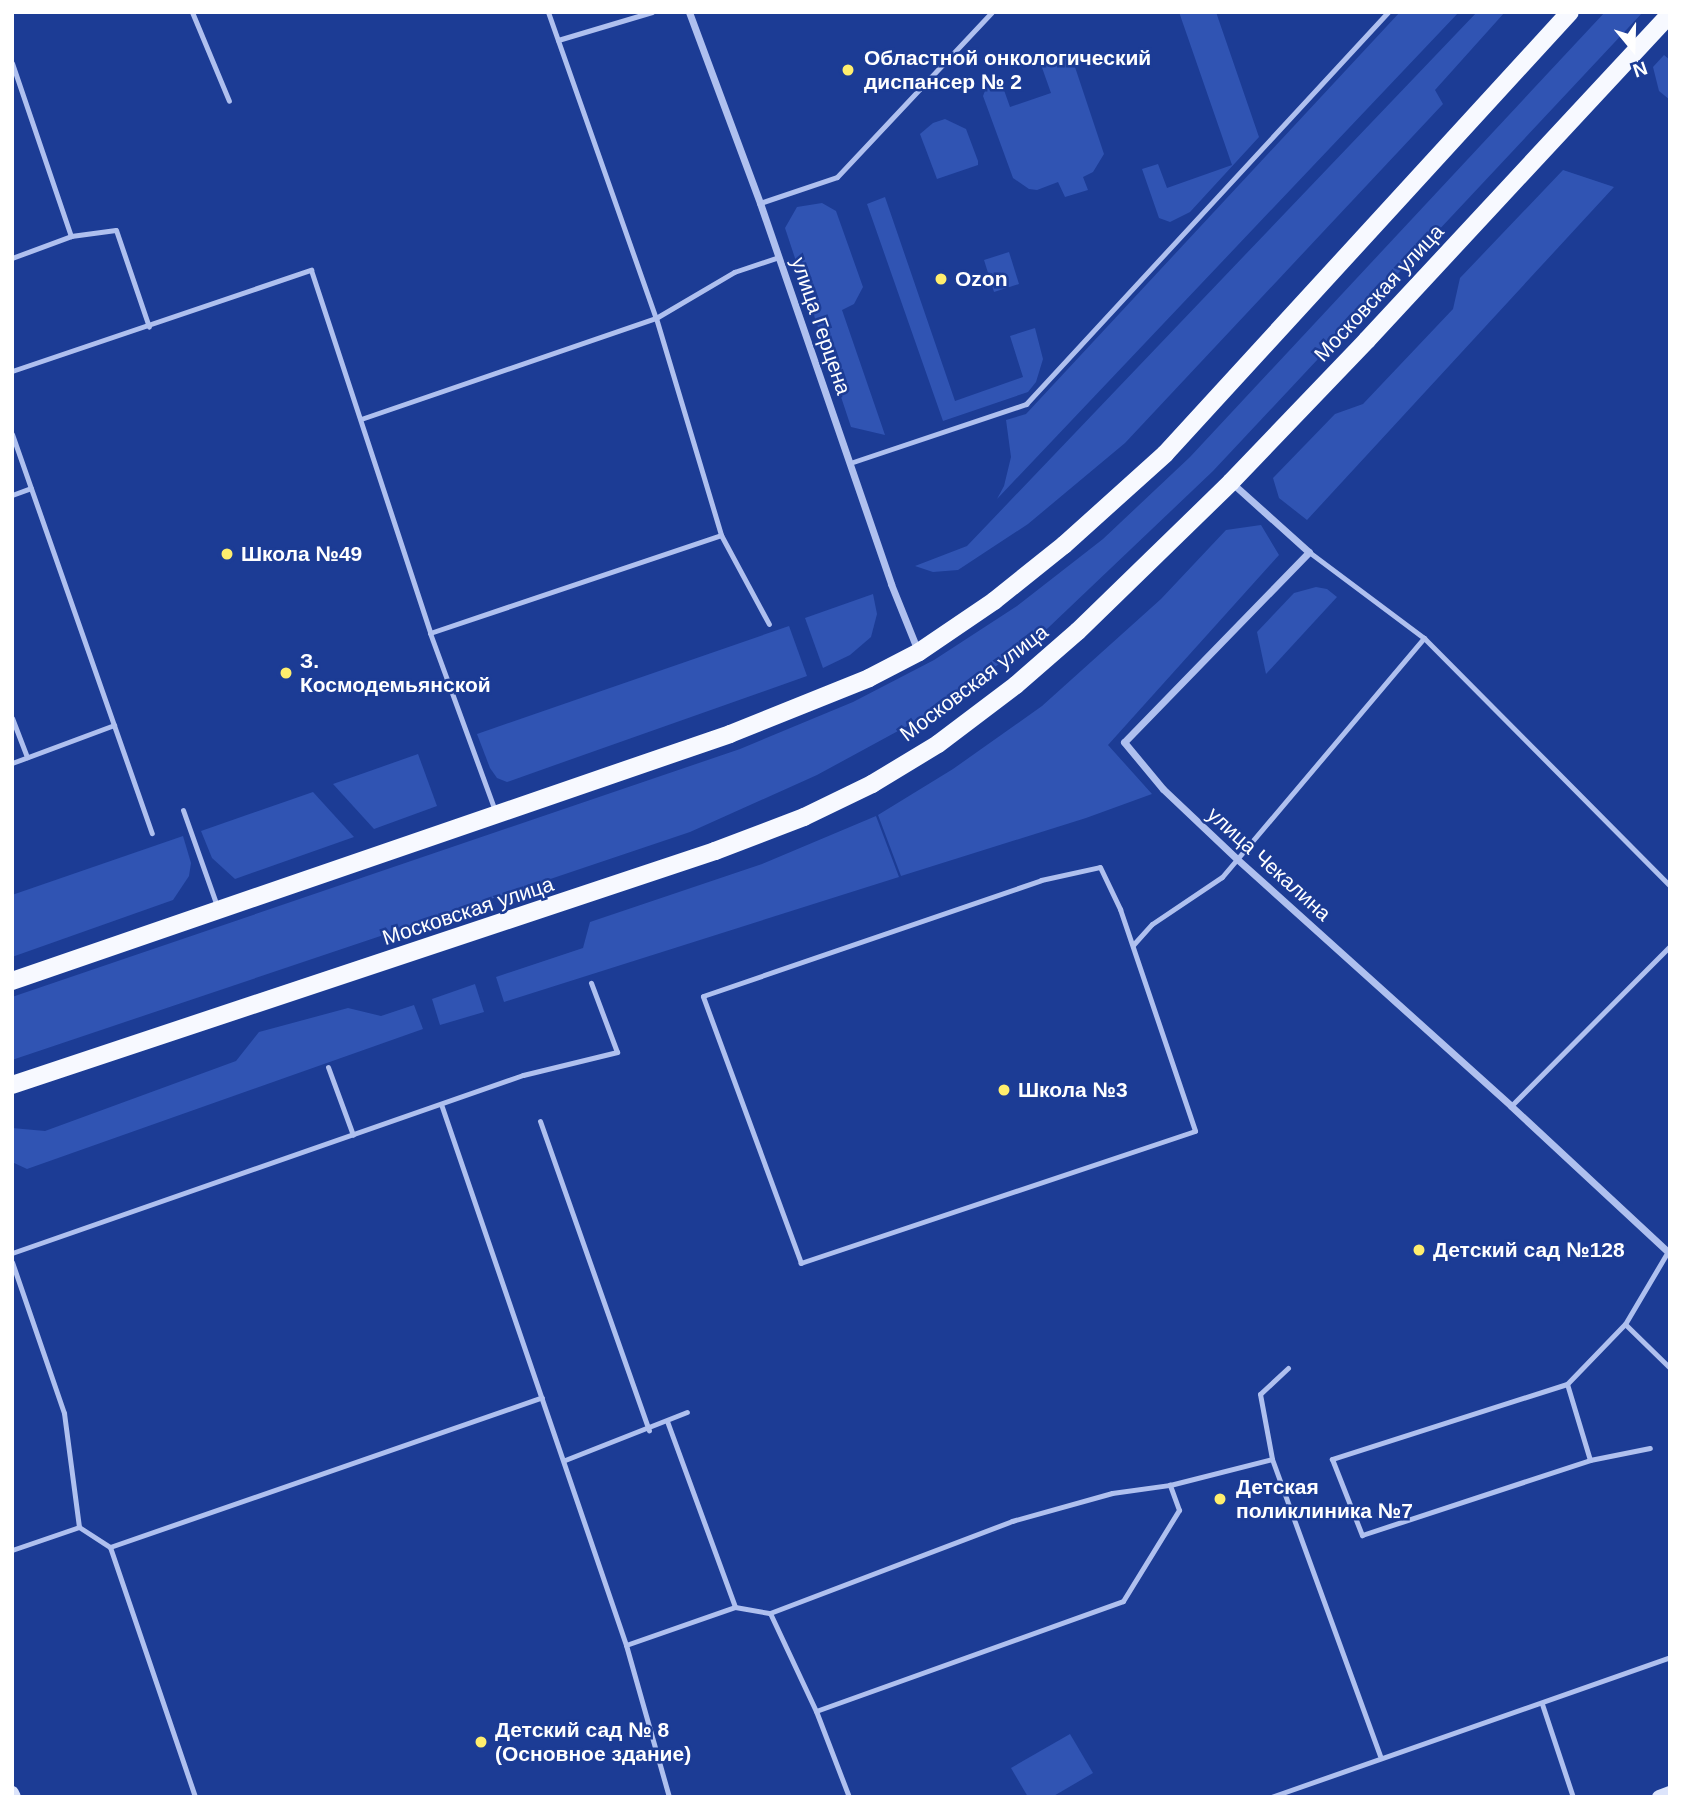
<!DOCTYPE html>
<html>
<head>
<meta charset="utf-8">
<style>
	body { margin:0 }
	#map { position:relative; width:1682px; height:1809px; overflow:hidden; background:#1c3c95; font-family:Helvetica,sans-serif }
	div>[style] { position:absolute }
	.green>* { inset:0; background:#3054b3 }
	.lane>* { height:5px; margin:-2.5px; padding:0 2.5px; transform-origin:2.5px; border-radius:2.5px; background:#afc0ef }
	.street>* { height:7px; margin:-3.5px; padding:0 3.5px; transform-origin:3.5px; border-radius:3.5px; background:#afc0ef }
	.secondary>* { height:14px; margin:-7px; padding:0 7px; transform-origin:7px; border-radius:7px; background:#dce4fb }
	.primary>* { height:18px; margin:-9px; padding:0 9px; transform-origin:9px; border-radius:9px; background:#f7f9ff }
	.dots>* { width:19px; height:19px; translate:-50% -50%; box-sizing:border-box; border:4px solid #1c3c95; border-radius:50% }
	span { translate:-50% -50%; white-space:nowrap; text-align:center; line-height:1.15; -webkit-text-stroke:5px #1c3c95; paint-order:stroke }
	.poi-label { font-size:21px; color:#fff; font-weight:700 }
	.left { translate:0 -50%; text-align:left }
	.street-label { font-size:21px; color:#fff }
	.frame { position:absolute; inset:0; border:14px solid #fff; pointer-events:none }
	.north { position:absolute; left:1598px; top:14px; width:70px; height:70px; -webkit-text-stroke:5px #1c3c95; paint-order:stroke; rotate:161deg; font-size:19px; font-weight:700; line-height:28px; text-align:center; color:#fff }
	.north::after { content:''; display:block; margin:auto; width:24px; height:32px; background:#fff; clip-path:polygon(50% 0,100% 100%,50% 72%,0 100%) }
</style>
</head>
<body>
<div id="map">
	<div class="green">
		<i style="clip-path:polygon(1179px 12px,1216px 12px,1259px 137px,1190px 212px,1170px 222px,1159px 218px,1142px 169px,1158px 164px,1167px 188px,1232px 165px)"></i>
		<i style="clip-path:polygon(1400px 12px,1459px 12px,997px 499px,1004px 486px,1011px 457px,1006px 420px,1026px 414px)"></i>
		<i style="clip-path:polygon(1477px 12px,1505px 12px,1435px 90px,1443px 104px,1125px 443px,1028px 524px,958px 570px,933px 572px,915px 566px,967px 546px)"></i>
		<i style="clip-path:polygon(1605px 12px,1643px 12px,1213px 471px,1048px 628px,933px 712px,817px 775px,690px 832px,12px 1060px,12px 997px,740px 749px,853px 702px,934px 660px,1017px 606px,1103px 539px,1190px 457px)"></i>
		<i style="clip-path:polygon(1070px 52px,1104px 154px,1093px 172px,1083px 177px,1088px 190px,1065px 197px,1058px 182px,1037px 190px,1029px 189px,1013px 178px,983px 96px,988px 83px,999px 76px,1010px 107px,1051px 93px,1040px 62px)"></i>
		<i style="clip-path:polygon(1664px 55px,1670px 60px,1670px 100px,1659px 91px,1653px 67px)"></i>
		<i style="clip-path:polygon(945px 119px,966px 129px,978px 161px,978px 165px,937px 179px,920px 134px,933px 123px)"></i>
		<i style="clip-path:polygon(1563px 170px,1614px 187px,1307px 520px,1279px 498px,1273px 478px,1335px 414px,1363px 404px,1453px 309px,1460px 278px)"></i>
		<i style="clip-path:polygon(885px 197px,955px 401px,1023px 377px,1010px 336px,1035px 328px,1043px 359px,1036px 382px,1028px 392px,943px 421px,867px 204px)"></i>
		<i style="clip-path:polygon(822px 203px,836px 211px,863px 287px,854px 304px,842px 310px,885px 435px,851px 427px,785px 228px,797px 207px)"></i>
		<i style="clip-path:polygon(1009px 252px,1019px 284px,994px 292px,984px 260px)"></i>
		<i style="clip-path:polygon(1261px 525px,1279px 555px,1108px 745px,1152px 794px,1086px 818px,901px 876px,878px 815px,953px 769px,1042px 706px,1161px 599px,1226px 530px)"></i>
		<i style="clip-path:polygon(1316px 587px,1327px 589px,1337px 597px,1266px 674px,1257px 632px,1294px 593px)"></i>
		<i style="clip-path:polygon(873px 594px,877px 614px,871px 637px,850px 655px,823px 668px,805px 618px)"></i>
		<i style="clip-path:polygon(789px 626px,807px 676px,507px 782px,497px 778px,490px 768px,477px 734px)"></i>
		<i style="clip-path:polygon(418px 754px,437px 806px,374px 829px,333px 784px)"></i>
		<i style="clip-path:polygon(313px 792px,354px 837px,235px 879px,212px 858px,201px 831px)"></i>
		<i style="clip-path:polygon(876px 816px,899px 877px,504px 1002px,496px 977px,583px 948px,590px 922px,762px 864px)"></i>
		<i style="clip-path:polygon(183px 836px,191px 863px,189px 876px,173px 900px,12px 957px,12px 895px)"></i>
		<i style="clip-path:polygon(475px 984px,484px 1012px,440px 1025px,432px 999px)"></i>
		<i style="clip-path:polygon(414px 1005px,423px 1029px,27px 1169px,12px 1162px,12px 1128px,45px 1131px,236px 1061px,259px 1032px,348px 1008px,381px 1016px)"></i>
		<i style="clip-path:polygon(1070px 1734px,1093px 1773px,1052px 1797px,1028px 1797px,1011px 1768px)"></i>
	</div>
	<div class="lane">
		<i style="left:192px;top:12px;width:96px;rotate:67.4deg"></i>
		<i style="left:548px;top:12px;width:324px;rotate:70.6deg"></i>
		<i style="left:656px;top:318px;width:227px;rotate:73.3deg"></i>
		<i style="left:721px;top:535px;width:101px;rotate:61.7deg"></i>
		<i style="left:558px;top:40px;width:98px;rotate:-16.6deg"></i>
		<i style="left:12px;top:63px;width:183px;rotate:71.2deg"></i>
		<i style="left:760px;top:203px;width:81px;rotate:-18.7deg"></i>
		<i style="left:837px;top:177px;width:226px;rotate:-46.8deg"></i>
		<i style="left:12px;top:258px;width:63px;rotate:-20.4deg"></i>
		<i style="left:71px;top:236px;width:45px;rotate:-7.6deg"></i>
		<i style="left:116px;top:230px;width:102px;rotate:71.2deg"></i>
		<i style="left:12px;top:371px;width:316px;rotate:-18.7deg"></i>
		<i style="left:311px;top:270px;width:382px;rotate:71.8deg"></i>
		<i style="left:430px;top:633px;width:189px;rotate:69.9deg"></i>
		<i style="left:361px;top:419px;width:312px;rotate:-18.9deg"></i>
		<i style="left:656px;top:318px;width:91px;rotate:-30.5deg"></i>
		<i style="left:734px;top:272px;width:47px;rotate:-18.4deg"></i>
		<i style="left:12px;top:434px;width:423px;rotate:70.7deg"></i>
		<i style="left:850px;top:463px;width:186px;rotate:-18.5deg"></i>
		<i style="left:1026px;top:404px;width:534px;rotate:-47.28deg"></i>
		<i style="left:12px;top:495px;width:20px;rotate:-20deg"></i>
		<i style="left:1309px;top:552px;width:144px;rotate:36.8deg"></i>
		<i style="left:1424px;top:638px;width:349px;rotate:45.2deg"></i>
		<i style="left:430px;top:633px;width:307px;rotate:-18.6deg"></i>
		<i style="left:12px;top:718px;width:42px;rotate:69deg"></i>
		<i style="left:12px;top:763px;width:109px;rotate:-20.4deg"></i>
		<i style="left:183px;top:810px;width:102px;rotate:70.5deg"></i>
		<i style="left:1100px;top:867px;width:47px;rotate:64.5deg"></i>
		<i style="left:1120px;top:909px;width:234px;rotate:71.3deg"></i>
		<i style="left:1195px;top:1131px;width:416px;rotate:161.5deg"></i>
		<i style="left:801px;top:1263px;width:284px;rotate:-110.2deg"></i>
		<i style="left:703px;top:996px;width:357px;rotate:-18.9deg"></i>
		<i style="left:1041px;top:880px;width:60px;rotate:-12.4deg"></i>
		<i style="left:1133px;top:945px;width:28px;rotate:-48deg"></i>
		<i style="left:1152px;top:924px;width:84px;rotate:-33.9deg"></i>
		<i style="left:1222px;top:877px;width:313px;rotate:-49.8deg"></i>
		<i style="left:328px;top:1067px;width:72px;rotate:69.8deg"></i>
		<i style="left:441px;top:1104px;width:572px;rotate:71.12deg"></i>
		<i style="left:626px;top:1645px;width:158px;rotate:74.2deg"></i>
		<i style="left:1511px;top:1106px;width:226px;rotate:-45.2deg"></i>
		<i style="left:540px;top:1121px;width:328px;rotate:70.6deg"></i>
		<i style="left:1670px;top:1248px;width:88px;rotate:120.6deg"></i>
		<i style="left:1625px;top:1324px;width:63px;rotate:44.4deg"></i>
		<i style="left:12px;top:1253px;width:541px;rotate:-19.21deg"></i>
		<i style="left:523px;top:1075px;width:97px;rotate:-13.7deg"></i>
		<i style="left:617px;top:1052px;width:74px;rotate:-110.6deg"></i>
		<i style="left:12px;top:1262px;width:160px;rotate:71deg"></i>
		<i style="left:64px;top:1413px;width:115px;rotate:82.5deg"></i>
		<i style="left:79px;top:1527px;width:37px;rotate:33deg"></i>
		<i style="left:110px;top:1547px;width:264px;rotate:71.2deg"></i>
		<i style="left:1288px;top:1368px;width:38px;rotate:137deg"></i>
		<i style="left:1260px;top:1394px;width:66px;rotate:79.5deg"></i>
		<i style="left:1272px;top:1459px;width:316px;rotate:70deg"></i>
		<i style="left:1567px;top:1384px;width:83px;rotate:-46deg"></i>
		<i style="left:667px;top:1421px;width:198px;rotate:69.9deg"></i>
		<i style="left:565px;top:1460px;width:131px;rotate:-21.5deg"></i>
		<i style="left:1590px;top:1460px;width:79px;rotate:-106.8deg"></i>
		<i style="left:1567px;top:1384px;width:247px;rotate:162.3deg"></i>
		<i style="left:1332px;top:1459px;width:82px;rotate:68.5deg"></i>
		<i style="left:1362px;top:1535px;width:240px;rotate:-18.2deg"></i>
		<i style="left:1590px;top:1460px;width:61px;rotate:-11.3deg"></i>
		<i style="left:110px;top:1547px;width:457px;rotate:-19.1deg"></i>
		<i style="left:12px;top:1550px;width:71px;rotate:-18.9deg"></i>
		<i style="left:770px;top:1613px;width:108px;rotate:64.9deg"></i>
		<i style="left:816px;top:1711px;width:92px;rotate:69deg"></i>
		<i style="left:626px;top:1645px;width:115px;rotate:-19.2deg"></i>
		<i style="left:735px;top:1607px;width:36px;rotate:10deg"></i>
		<i style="left:770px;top:1613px;width:259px;rotate:-20.8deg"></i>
		<i style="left:1012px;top:1521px;width:104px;rotate:-15.6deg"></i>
		<i style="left:1112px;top:1493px;width:59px;rotate:-7.9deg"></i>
		<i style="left:1170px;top:1485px;width:105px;rotate:-14.3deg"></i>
		<i style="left:1542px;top:1704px;width:98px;rotate:71.6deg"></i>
		<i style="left:816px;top:1711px;width:326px;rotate:-19.7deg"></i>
		<i style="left:1123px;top:1601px;width:107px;rotate:-58.4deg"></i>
		<i style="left:1179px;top:1510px;width:27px;rotate:-110deg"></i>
		<i style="left:1271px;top:1797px;width:423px;rotate:-19.3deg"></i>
	</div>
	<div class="street">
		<i style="left:689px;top:12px;width:204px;rotate:69.6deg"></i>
		<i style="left:760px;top:203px;width:403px;rotate:71deg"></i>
		<i style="left:891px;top:584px;width:72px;rotate:68.1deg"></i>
		<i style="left:1232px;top:483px;width:103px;rotate:41.9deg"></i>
		<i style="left:1309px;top:552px;width:265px;rotate:134.2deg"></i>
		<i style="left:1124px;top:742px;width:61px;rotate:50.3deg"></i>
		<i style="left:1163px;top:789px;width:102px;rotate:43.4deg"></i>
		<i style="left:1237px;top:859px;width:369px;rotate:42deg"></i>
		<i style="left:1511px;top:1106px;width:217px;rotate:42.9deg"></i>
	</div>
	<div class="secondary">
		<i style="left:12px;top:1793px;width:4px;rotate:63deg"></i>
		<i style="left:1659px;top:1797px;width:12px;rotate:-20deg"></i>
	</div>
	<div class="primary">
		<i style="left:12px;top:981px;width:759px;rotate:-18.98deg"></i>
		<i style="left:730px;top:734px;width:150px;rotate:-21.9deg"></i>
		<i style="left:869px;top:678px;width:56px;rotate:-27.5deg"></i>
		<i style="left:919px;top:652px;width:91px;rotate:-34.2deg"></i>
		<i style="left:994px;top:601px;width:90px;rotate:-38.7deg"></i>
		<i style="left:1064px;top:545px;width:136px;rotate:-42deg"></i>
		<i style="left:1165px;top:454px;width:599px;rotate:-47.5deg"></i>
		<i style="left:12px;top:1085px;width:741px;rotate:-18.41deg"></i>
		<i style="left:715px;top:851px;width:95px;rotate:-20.9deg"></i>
		<i style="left:804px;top:817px;width:76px;rotate:-25.9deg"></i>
		<i style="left:872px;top:784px;width:77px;rotate:-31.2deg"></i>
		<i style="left:938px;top:744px;width:98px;rotate:-37.1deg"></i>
		<i style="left:1016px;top:685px;width:82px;rotate:-41.1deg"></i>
		<i style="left:1078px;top:631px;width:214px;rotate:-44.2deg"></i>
		<i style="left:1231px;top:482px;width:197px;rotate:-46.2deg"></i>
		<i style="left:1367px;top:340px;width:445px;rotate:-47.1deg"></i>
	</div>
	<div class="dots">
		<i style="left:848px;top:70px;background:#ffee6d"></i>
		<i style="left:941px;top:279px;background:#ffee6d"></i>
		<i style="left:227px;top:554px;background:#ffee6d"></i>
		<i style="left:286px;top:673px;background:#ffee6d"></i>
		<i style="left:1004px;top:1090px;background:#ffee6d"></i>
		<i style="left:1419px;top:1250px;background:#ffee6d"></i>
		<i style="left:1220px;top:1499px;background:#ffee6d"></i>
		<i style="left:481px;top:1742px;background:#ffee6d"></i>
	</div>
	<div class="poi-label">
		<span class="left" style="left:864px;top:70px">Областной онкологический<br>диспансер № 2</span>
		<span class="left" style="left:955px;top:279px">Ozon</span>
		<span class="left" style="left:241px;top:554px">Школа №49</span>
		<span class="left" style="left:300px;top:673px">З.<br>Космодемьянской</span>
		<span class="left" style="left:1018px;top:1090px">Школа №3</span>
		<span class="left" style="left:1433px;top:1250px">Детский сад №128</span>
		<span class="left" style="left:1236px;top:1499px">Детская<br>поликлиника №7</span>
		<span class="left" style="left:495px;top:1742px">Детский сад № 8<br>(Основное здание)</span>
	</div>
	<div class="street-label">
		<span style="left:1379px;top:293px;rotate:-47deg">Московская улица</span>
		<span style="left:821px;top:326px;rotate:71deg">улица Герцена</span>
		<span style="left:974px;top:683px;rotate:-37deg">Московская улица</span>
		<span style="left:1269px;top:864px;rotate:42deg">улица Чекалина</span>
		<span style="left:468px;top:911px;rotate:-18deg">Московская улица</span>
	</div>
	<div class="frame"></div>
	<div class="north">N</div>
</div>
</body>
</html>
